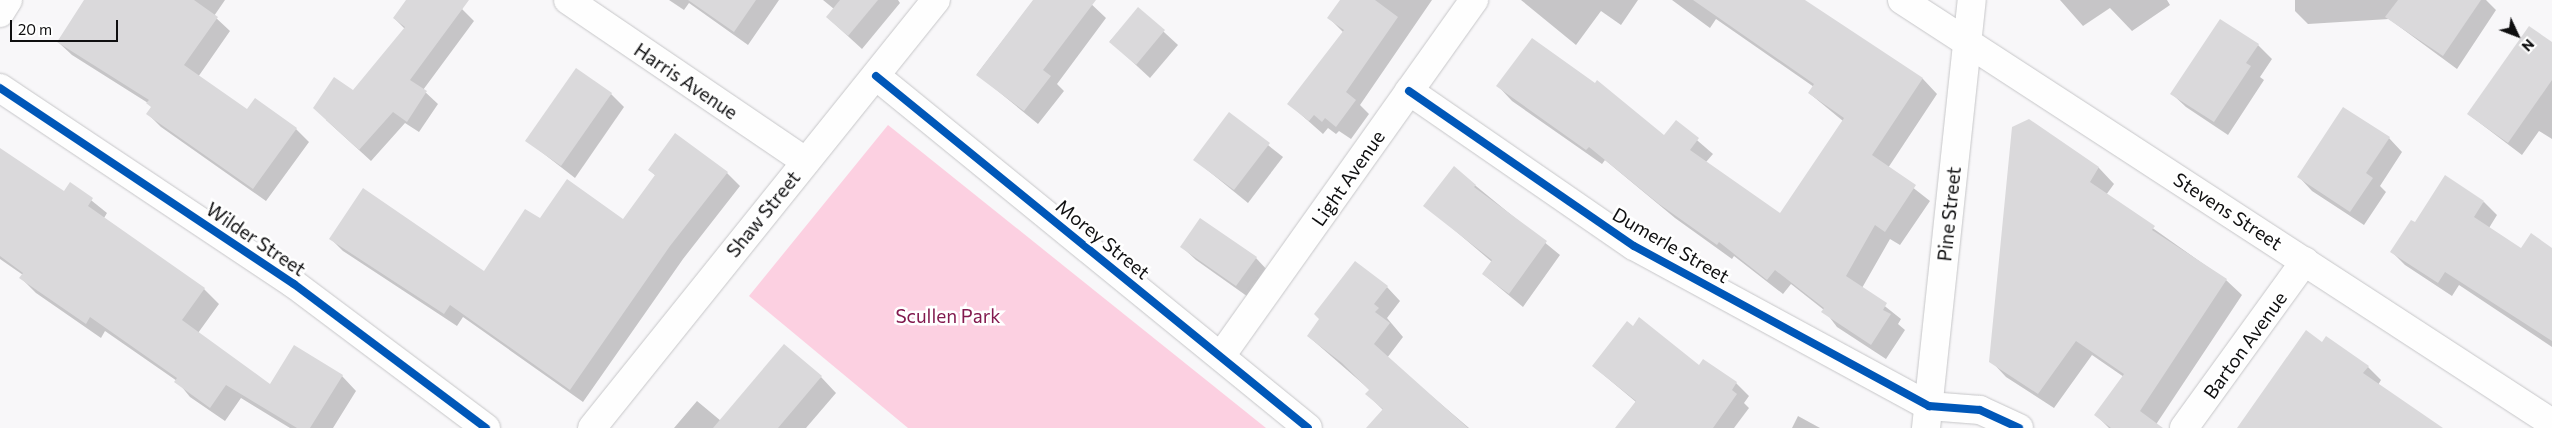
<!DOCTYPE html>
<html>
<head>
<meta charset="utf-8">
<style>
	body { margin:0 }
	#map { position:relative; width:2552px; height:428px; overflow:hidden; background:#f8f7f9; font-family:Commissioner,sans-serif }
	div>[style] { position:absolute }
	.green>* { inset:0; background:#fcd0e1 }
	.shadow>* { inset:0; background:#0003 }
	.building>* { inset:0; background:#dad9db }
	.roads { filter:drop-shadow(0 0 1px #c6c6c8) drop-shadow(0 0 1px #c6c6c8) }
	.street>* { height:28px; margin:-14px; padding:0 14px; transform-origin:14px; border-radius:14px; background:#fefefe }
	.secondary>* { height:28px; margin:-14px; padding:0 14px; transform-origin:14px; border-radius:14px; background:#fefefe }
	.cycleway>* { height:8px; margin:-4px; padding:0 4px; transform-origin:4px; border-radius:4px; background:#0057b8 }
	span { translate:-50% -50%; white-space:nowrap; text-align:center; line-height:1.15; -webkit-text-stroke:5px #fff; paint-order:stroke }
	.street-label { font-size:19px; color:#0f0f10 }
	.park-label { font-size:19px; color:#821a4f }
	.north { position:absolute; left:2492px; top:10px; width:50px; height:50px; -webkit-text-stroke:4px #fff; paint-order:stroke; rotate:133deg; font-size:14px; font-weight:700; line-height:20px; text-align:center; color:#0f0f10 }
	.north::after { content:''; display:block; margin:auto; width:18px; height:22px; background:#0f0f10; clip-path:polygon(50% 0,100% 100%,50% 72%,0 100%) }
	.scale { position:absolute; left:10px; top:20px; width:108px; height:22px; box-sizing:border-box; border:2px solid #0f0f10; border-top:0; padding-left:6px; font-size:15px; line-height:18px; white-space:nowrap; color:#0f0f10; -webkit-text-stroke:4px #fff; paint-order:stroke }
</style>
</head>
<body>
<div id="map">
	<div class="green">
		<i style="clip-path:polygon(888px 125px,1266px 428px,908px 428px,749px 296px)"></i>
	</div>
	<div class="shadow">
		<i style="clip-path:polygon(85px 0,225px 0,214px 16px,230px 31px,198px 77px,247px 111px,296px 129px,309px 142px,266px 201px,161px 127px,148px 114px,152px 107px,148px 103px,72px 55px,58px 42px)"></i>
		<i style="clip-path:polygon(407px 0,467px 0,462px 9px,474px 21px,423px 90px,438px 104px,419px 132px,405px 123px,371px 161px,326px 120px,353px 92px,405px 29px,394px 18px)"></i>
		<i style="clip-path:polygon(669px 0,779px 0,748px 45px,689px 3px,684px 10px)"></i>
		<i style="clip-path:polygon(823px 0,898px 0,900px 3px,862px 49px,827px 17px,834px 9px)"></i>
		<i style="clip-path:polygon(1034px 0,1087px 0,1106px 18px,1057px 84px,1064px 91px,1038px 124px,977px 74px)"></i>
		<i style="clip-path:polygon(1341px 0,1432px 0,1360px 105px,1369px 114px,1351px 139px,1339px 131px,1336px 134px,1328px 128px,1323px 134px,1289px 104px,1344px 33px,1329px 18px)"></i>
		<i style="clip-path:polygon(1521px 0,1638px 0,1621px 25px,1601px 11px,1576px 45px)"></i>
		<i style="clip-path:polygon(1672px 0,1802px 0,1923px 79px,1937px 94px,1888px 168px,1930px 201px,1900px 245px,1890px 239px,1862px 288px,1901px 319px,1898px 324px,1905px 330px,1886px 359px,1837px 327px,1824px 310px,1791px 284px,1783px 294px,1734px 256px,1732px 259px,1675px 218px,1605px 160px,1602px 164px,1512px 101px,1498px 86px,1664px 137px,1676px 122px,1713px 154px,1706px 162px,1781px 215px,1843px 121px,1809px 93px,1814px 87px,1716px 19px,1710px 28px)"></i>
		<i style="clip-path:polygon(2060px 0,2167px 0,2170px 5px,2132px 31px,2110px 8px,2083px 26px)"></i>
		<i style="clip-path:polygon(2295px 0,2486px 0,2496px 10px,2457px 69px,2389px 19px,2308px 24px,2295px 11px)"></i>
		<i style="clip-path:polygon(1139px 9px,1178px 45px,1150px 78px,1110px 41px)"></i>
		<i style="clip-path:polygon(2552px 43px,2552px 139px,2539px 131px,2522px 155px,2468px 114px)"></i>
		<i style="clip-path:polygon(2258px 45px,2272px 59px,2260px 77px,2264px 80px,2228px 135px,2186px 107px,2172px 94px)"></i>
		<i style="clip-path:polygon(611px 94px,624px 107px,575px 178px,526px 140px)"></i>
		<i style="clip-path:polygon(1229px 114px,1283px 157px,1248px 203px,1195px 160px)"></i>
		<i style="clip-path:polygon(2029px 121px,2099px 168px,2114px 184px,2106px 195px,2226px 280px,2242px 295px,2155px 426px,2157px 428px,2109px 428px,2096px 415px,2124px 377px,2092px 355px,2054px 408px,2006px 377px,1991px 361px)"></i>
		<i style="clip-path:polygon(2389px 138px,2402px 152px,2380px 186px,2386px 192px,2364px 225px,2312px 191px,2299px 177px)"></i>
		<i style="clip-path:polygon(0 149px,64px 193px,71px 184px,107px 213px,104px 218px,204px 289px,219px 304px,198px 333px,270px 386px,342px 376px,356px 391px,333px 428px,290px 428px,241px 398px,225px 421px,190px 397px,177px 381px,105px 331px,101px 338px,36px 293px,21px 278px,23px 275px,0 259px)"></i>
		<i style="clip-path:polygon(1454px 168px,1560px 255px,1523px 307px,1483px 274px,1492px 262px,1425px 205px)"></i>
		<i style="clip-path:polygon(650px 170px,727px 173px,740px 186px,683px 259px,583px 402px,463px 317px,457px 326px,343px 251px,330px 238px,485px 273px,540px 220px,624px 220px,656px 176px)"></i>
		<i style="clip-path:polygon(2484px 202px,2497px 215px,2489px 228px,2522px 250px,2552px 249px,2552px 347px,2459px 285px,2452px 296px,2405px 265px,2391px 251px,2415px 224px)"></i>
		<i style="clip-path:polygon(1182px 247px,1256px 258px,1269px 272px,1251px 299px,1196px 260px)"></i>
		<i style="clip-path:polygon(1387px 287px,1400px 301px,1387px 318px,1403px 337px,1387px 358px,1469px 428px,1385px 428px,1383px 410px,1367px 394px,1370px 390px,1308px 336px)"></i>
		<i style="clip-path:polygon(1633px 327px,1700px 367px,1703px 361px,1736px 383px,1749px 396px,1744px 403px,1749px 408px,1734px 428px,1617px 428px,1636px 402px,1593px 366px)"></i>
		<i style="clip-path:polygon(2322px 343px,2368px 367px,2381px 380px,2378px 385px,2437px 428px,2239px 428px)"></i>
		<i style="clip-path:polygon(821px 377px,836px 393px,806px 428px,674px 428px,697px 401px,721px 421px)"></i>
		<i style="clip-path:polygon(1798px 416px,1820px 428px,1792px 428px)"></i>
	</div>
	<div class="building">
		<i style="clip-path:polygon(84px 0,194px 0,218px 17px,184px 65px,247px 109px,255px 98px,297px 128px,253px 189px,146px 114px,151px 107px,146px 103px,149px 100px,57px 42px)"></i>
		<i style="clip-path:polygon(406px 0,469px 0,410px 80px,427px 91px,407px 122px,393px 112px,359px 150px,313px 108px,334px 77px,353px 90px,405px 27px,393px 18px)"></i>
		<i style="clip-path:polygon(688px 0,756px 0,734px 32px)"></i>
		<i style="clip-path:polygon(840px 0,878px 0,848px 36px,826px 17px)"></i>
		<i style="clip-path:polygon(1033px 0,1096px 0,1043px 70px,1051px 76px,1024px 111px,976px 75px)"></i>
		<i style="clip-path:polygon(1340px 0,1375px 0,1398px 17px,1346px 92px,1356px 100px,1336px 127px,1325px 118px,1322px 122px,1314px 115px,1309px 121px,1287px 104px,1344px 30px,1327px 18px)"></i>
		<i style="clip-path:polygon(1693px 0,1805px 0,1923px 78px,1872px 155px,1916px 185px,1885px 232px,1875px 225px,1846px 276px,1887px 303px,1883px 310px,1891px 314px,1871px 345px,1821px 312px,1824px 308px,1775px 270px,1767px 280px,1719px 242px,1717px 245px,1659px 204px,1589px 147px,1586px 150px,1496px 86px,1532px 38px,1595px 83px,1597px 80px,1664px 135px,1676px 120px,1699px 138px,1690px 150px,1780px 213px,1844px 118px,1808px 93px,1814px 84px)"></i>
		<i style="clip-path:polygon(2398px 0,2481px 0,2443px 56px,2385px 17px)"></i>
		<i style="clip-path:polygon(1138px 7px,1165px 30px,1136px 65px,1109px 42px)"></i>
		<i style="clip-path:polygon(2220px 19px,2259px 44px,2246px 63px,2251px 66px,2214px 122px,2170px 94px)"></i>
		<i style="clip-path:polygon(2529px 26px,2552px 42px,2552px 80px,2508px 143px,2467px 114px)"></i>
		<i style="clip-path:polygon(576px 68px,612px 93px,561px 166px,525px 141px)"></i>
		<i style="clip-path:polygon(2343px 107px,2390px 137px,2366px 173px,2373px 178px,2350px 212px,2297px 177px)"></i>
		<i style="clip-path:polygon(1229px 112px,1270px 143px,1234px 190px,1193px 160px)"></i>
		<i style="clip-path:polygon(2029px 119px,2099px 167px,2090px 182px,2155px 226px,2152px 230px,2227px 279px,2140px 411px,2163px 428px,2111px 428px,2094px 415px,2124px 374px,2076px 341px,2038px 394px,1989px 362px,2012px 127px)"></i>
		<i style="clip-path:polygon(675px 133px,728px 172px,670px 246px,570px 390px,450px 305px,444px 314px,329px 239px,363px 188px,484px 271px,525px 209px,540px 218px,567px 179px,623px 219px,655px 175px,648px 170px)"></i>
		<i style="clip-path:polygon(0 148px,64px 191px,70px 182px,93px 198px,88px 206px,205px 288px,182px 320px,270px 384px,294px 345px,343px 375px,310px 428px,297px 428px,226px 385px,210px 408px,174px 382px,177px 378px,90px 317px,86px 324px,19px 278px,23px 273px,0 256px)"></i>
		<i style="clip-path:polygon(1454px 166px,1476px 185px,1474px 187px,1547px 241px,1509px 294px,1482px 274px,1492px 260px,1423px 206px)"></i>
		<i style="clip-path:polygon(2445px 175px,2484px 201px,2474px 217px,2521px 248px,2531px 233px,2552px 248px,2552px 341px,2445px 272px,2438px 283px,2390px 252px,2411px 220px,2415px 222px)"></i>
		<i style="clip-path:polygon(1200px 218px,1257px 257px,1236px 286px,1180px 247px)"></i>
		<i style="clip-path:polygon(1355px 261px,1388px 286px,1374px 304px,1379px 308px,1375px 312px,1390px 323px,1374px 344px,1468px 428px,1366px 428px,1383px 409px,1365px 394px,1369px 390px,1342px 363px,1307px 336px,1319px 319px,1314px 314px)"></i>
		<i style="clip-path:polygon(1639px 317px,1699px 365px,1703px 359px,1737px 382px,1732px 390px,1737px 394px,1713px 428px,1615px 428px,1636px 401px,1592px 366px,1627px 321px,1633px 326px)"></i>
		<i style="clip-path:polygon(2306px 330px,2322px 342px,2326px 336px,2369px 366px,2363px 373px,2443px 428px,2237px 428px)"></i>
		<i style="clip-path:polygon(784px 344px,822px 376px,778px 428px,713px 428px)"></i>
	</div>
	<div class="roads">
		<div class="street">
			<i style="left:568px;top:0;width:287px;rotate:34.2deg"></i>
			<i style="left:0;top:13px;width:15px;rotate:-58deg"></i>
			<i style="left:876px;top:76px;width:557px;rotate:39.17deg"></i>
			<i style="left:1409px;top:91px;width:273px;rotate:34.6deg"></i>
			<i style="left:1634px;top:246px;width:336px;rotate:28.5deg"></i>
			<i style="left:1929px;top:406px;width:51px;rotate:4.5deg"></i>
			<i style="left:1980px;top:410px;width:43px;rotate:24.8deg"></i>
			<i style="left:1221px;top:356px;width:437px;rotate:-54.6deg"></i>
			<i style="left:592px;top:428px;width:549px;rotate:-51.21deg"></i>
			<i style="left:2184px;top:428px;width:206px;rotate:-54.1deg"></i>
		</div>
		<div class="secondary">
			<i style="left:1902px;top:0;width:776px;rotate:33.05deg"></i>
			<i style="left:0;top:88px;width:353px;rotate:33.7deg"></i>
			<i style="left:294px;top:284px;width:240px;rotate:36.9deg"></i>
			<i style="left:1926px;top:428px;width:430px;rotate:-83.9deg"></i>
		</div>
	</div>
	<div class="cycleway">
		<i style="left:876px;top:76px;width:557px;rotate:39.17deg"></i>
		<i style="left:0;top:88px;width:353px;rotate:33.7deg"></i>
		<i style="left:294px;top:284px;width:240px;rotate:36.9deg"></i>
		<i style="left:1409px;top:91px;width:273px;rotate:34.6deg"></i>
		<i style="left:1634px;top:246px;width:336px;rotate:28.5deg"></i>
		<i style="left:1929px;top:406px;width:51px;rotate:4.5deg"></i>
		<i style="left:1980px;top:410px;width:43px;rotate:24.8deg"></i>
	</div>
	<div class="street-label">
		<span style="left:686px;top:81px;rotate:34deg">Harris Avenue</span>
		<span style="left:1348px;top:178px;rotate:-55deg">Light Avenue</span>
		<span style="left:2228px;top:211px;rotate:33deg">Stevens Street</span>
		<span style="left:763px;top:214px;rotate:-51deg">Shaw Street</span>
		<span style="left:1949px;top:214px;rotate:-84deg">Pine Street</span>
		<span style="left:256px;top:239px;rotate:34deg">Wilder Street</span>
		<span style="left:1103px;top:239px;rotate:39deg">Morey Street</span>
		<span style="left:1671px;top:245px;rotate:30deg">Dumerle Street</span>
		<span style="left:2245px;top:345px;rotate:-54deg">Barton Avenue</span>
	</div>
	<div class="park-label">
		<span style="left:948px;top:316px">Scullen Park</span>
	</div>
	<div class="north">N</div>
	<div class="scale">20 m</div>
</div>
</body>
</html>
